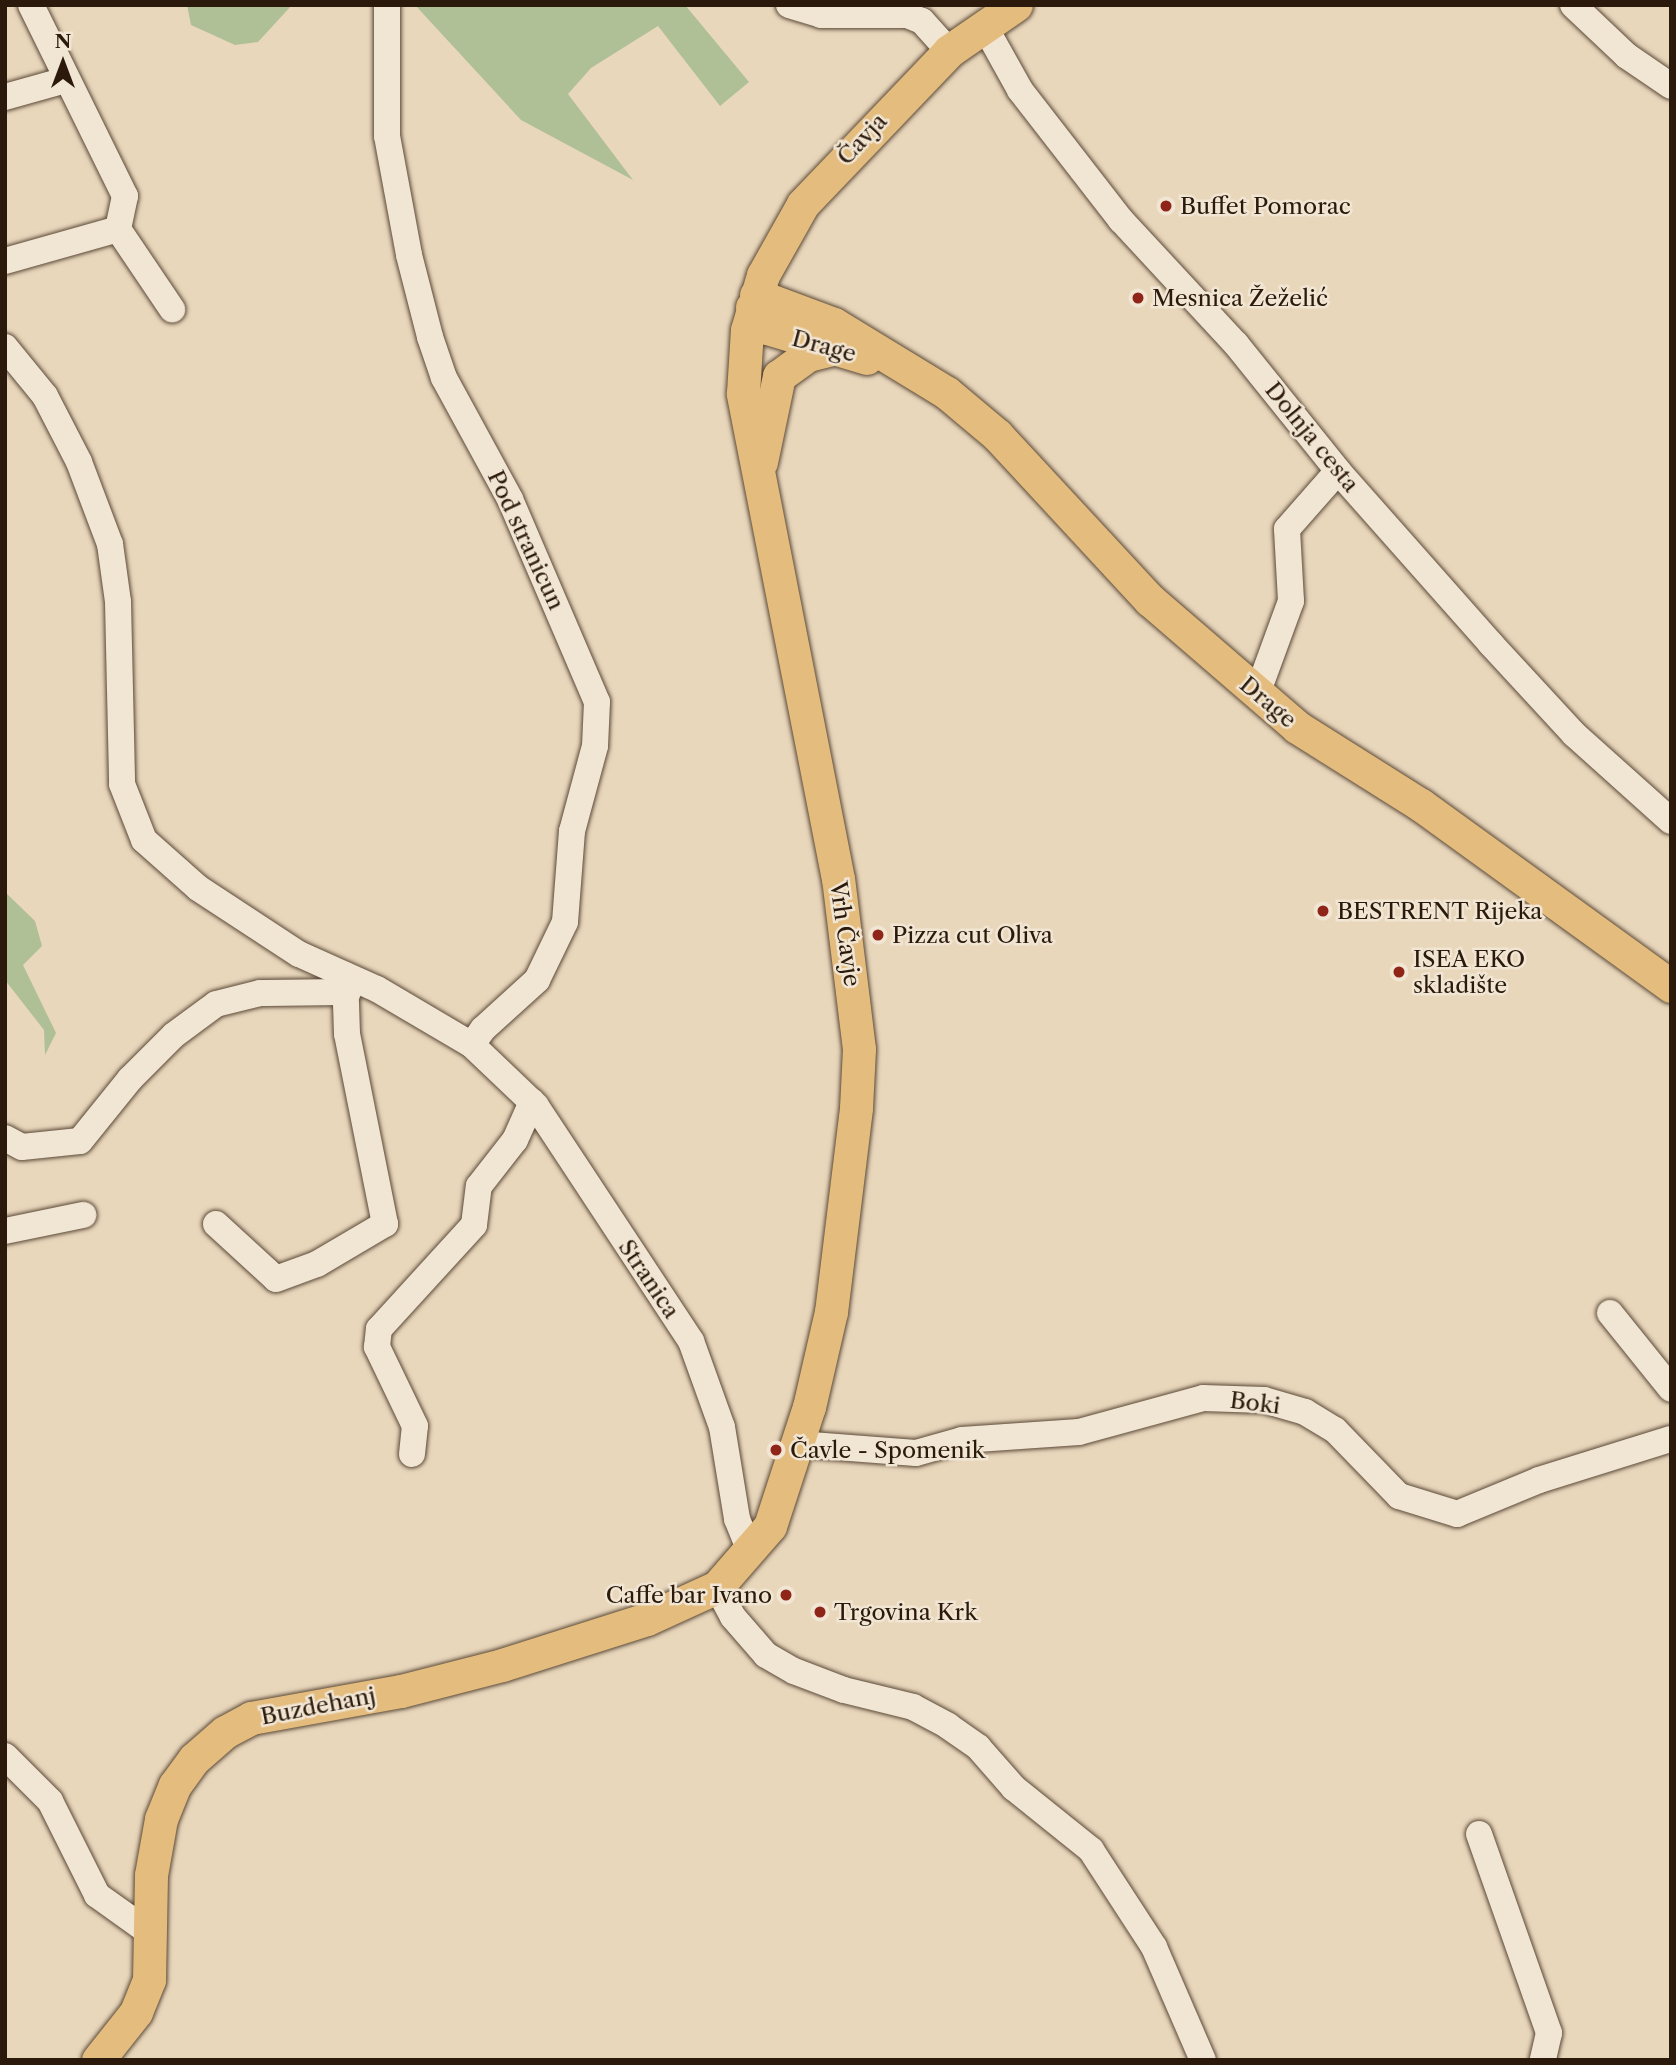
<!DOCTYPE html>
<html>
<head>
<meta charset="utf-8">
<style>
	body { margin:0 }
	#map { position:relative; width:1676px; height:2065px; overflow:hidden; background:#e9d7bc; font-family:"Libre Caslon Text",serif }
	div>[style] { position:absolute }
	.green>* { inset:0; background:#afbf96 }
	.roads { filter:drop-shadow(0 0 2px #5a4937) drop-shadow(0 0 2px #5a4937) }
	.minor>* { height:26px; margin:-13px; padding:0 13px; transform-origin:13px; border-radius:13px; background:#f1e5d3 }
	.major>* { height:33px; margin:-16.5px; padding:0 16.5px; transform-origin:16.5px; border-radius:16.5px; background:#e4bc7e }
	.dots>* { width:19px; height:19px; translate:-50% -50%; box-sizing:border-box; border:4px solid #f1e5d3; border-radius:50% }
	span { translate:-50% -50%; white-space:nowrap; text-align:center; line-height:1.15; -webkit-text-stroke:5px #f1e5d3; paint-order:stroke }
	.street-label { font-size:23px; color:#2b1a0b }
	.poi-label { font-size:23px; color:#2b1a0b }
	.left { translate:0 -50%; text-align:left }
	.right { translate:-100% -50%; text-align:right }
	.frame { position:absolute; inset:0; border:7px solid #2b1a0b; pointer-events:none }
	.north { position:absolute; left:28px; top:28px; width:70px; height:70px; -webkit-text-stroke:5px #f1e5d3; paint-order:stroke; rotate:0deg; font-size:19px; font-weight:700; line-height:28px; text-align:center; color:#2b1a0b }
	.north::after { content:''; display:block; margin:auto; width:24px; height:32px; background:#2b1a0b; clip-path:polygon(50% 0,100% 100%,50% 72%,0 100%) }
</style>
</head>
<body>
<div id="map">
	<div class="green">
		<i style="clip-path:polygon(187px 5px,292px 5px,258px 42px,235px 45px,191px 25px)"></i>
		<i style="clip-path:polygon(415px 5px,685px 5px,749px 82px,720px 106px,658px 26px,591px 68px,568px 94px,633px 180px,521px 120px)"></i>
		<i style="clip-path:polygon(5px 892px,35px 921px,42px 946px,23px 965px,56px 1033px,45px 1055px,44px 1030px,5px 980px)"></i>
	</div>
	<div class="roads">
		<div class="minor">
			<i style="left:31px;top:5px;width:213px;rotate:63.8deg"></i>
			<i style="left:125px;top:196px;width:34px;rotate:102deg"></i>
			<i style="left:387px;top:5px;width:131px;rotate:90deg"></i>
			<i style="left:387px;top:136px;width:121px;rotate:79.5deg"></i>
			<i style="left:409px;top:255px;width:85px;rotate:75.6deg"></i>
			<i style="left:430px;top:337px;width:43px;rotate:71.1deg"></i>
			<i style="left:444px;top:378px;width:138px;rotate:61.4deg"></i>
			<i style="left:510px;top:499px;width:221px;rotate:66.8deg"></i>
			<i style="left:597px;top:702px;width:44px;rotate:92.6deg"></i>
			<i style="left:595px;top:746px;width:88px;rotate:105.1deg"></i>
			<i style="left:572px;top:831px;width:91px;rotate:94.4deg"></i>
			<i style="left:565px;top:922px;width:64px;rotate:115.8deg"></i>
			<i style="left:537px;top:980px;width:73px;rotate:137.8deg"></i>
			<i style="left:483px;top:1029px;width:19px;rotate:125deg"></i>
			<i style="left:789px;top:5px;width:34px;rotate:17deg"></i>
			<i style="left:821px;top:15px;width:86px"></i>
			<i style="left:907px;top:15px;width:16px;rotate:22deg"></i>
			<i style="left:922px;top:21px;width:40px;rotate:48deg"></i>
			<i style="left:1573px;top:5px;width:74px;rotate:43.4deg"></i>
			<i style="left:1627px;top:56px;width:53px;rotate:34.3deg"></i>
			<i style="left:985px;top:27px;width:72px;rotate:60.9deg"></i>
			<i style="left:1020px;top:90px;width:165px;rotate:52.2deg"></i>
			<i style="left:1121px;top:220px;width:169px;rotate:47.2deg"></i>
			<i style="left:1236px;top:344px;width:163px;rotate:51.2deg"></i>
			<i style="left:1338px;top:471px;width:231px;rotate:48.5deg"></i>
			<i style="left:1491px;top:644px;width:122px;rotate:47.3deg"></i>
			<i style="left:1574px;top:734px;width:130px;rotate:41.9deg"></i>
			<i style="left:5px;top:97px;width:63px;rotate:-15.6deg"></i>
			<i style="left:5px;top:261px;width:117px;rotate:-15.8deg"></i>
			<i style="left:118px;top:229px;width:97px;rotate:56deg"></i>
			<i style="left:5px;top:347px;width:63px;rotate:50.8deg"></i>
			<i style="left:45px;top:396px;width:74px;rotate:62.7deg"></i>
			<i style="left:79px;top:462px;width:88px;rotate:69.3deg"></i>
			<i style="left:110px;top:544px;width:59px;rotate:82.1deg"></i>
			<i style="left:118px;top:602px;width:182px;rotate:88.7deg"></i>
			<i style="left:122px;top:784px;width:60px;rotate:68.6deg"></i>
			<i style="left:144px;top:840px;width:72px;rotate:41.6deg"></i>
			<i style="left:198px;top:888px;width:121px;rotate:33.2deg"></i>
			<i style="left:299px;top:954px;width:85px;rotate:24.2deg"></i>
			<i style="left:377px;top:989px;width:110px;rotate:30.5deg"></i>
			<i style="left:472px;top:1045px;width:88px;rotate:43.6deg"></i>
			<i style="left:536px;top:1106px;width:282px;rotate:56.6deg"></i>
			<i style="left:691px;top:1341px;width:91px;rotate:70.2deg"></i>
			<i style="left:722px;top:1427px;width:93px;rotate:80.7deg"></i>
			<i style="left:737px;top:1519px;width:35px;rotate:68deg"></i>
			<i style="left:1257px;top:694px;width:99px;rotate:-69.9deg"></i>
			<i style="left:1291px;top:601px;width:72px;rotate:-93.2deg"></i>
			<i style="left:1287px;top:529px;width:77px;rotate:-48.7deg"></i>
			<i style="left:5px;top:1138px;width:19px;rotate:28deg"></i>
			<i style="left:22px;top:1147px;width:58px;rotate:-5.9deg"></i>
			<i style="left:80px;top:1141px;width:80px;rotate:-51.1deg"></i>
			<i style="left:130px;top:1079px;width:62px;rotate:-45deg"></i>
			<i style="left:174px;top:1035px;width:52px;rotate:-36.4deg"></i>
			<i style="left:216px;top:1004px;width:45px;rotate:-14deg"></i>
			<i style="left:260px;top:993px;width:88px;rotate:-0.7deg"></i>
			<i style="left:216px;top:1224px;width:81px;rotate:42.5deg"></i>
			<i style="left:276px;top:1279px;width:44px;rotate:-20.1deg"></i>
			<i style="left:317px;top:1264px;width:79px;rotate:-30.5deg"></i>
			<i style="left:385px;top:1224px;width:194px;rotate:-101.3deg"></i>
			<i style="left:347px;top:1034px;width:59px;rotate:-91.9deg"></i>
			<i style="left:5px;top:1231px;width:80px;rotate:-11.6deg"></i>
			<i style="left:1610px;top:1313px;width:97px;rotate:51.2deg"></i>
			<i style="left:798px;top:1444px;width:118px;rotate:4.4deg"></i>
			<i style="left:916px;top:1453px;width:48px;rotate:-15.8deg"></i>
			<i style="left:962px;top:1440px;width:117px;rotate:-3.9deg"></i>
			<i style="left:1079px;top:1432px;width:129px;rotate:-15.3deg"></i>
			<i style="left:1203px;top:1398px;width:61px;rotate:1.9deg"></i>
			<i style="left:1264px;top:1400px;width:43px;rotate:16.3deg"></i>
			<i style="left:1305px;top:1412px;width:35px;rotate:31deg"></i>
			<i style="left:1335px;top:1430px;width:92px;rotate:45.9deg"></i>
			<i style="left:1399px;top:1496px;width:61px;rotate:17.2deg"></i>
			<i style="left:1457px;top:1514px;width:89px;rotate:-22.5deg"></i>
			<i style="left:1539px;top:1480px;width:138px;rotate:-17.3deg"></i>
			<i style="left:412px;top:1454px;width:28px;rotate:-84deg"></i>
			<i style="left:415px;top:1426px;width:88px;rotate:-115.7deg"></i>
			<i style="left:377px;top:1347px;width:18px;rotate:-84deg"></i>
			<i style="left:379px;top:1329px;width:141px;rotate:-47.6deg"></i>
			<i style="left:474px;top:1225px;width:39px;rotate:-83deg"></i>
			<i style="left:479px;top:1186px;width:58px;rotate:-52deg"></i>
			<i style="left:515px;top:1140px;width:42px;rotate:-65.9deg"></i>
			<i style="left:717px;top:1587px;width:34px;rotate:62deg"></i>
			<i style="left:733px;top:1617px;width:50px;rotate:49deg"></i>
			<i style="left:766px;top:1655px;width:32px;rotate:30deg"></i>
			<i style="left:794px;top:1671px;width:53px;rotate:20.8deg"></i>
			<i style="left:844px;top:1690px;width:71px;rotate:13.8deg"></i>
			<i style="left:913px;top:1707px;width:40px;rotate:28deg"></i>
			<i style="left:948px;top:1726px;width:37px;rotate:35deg"></i>
			<i style="left:978px;top:1747px;width:55px;rotate:48.7deg"></i>
			<i style="left:1014px;top:1788px;width:99px;rotate:38.8deg"></i>
			<i style="left:1091px;top:1850px;width:116px;rotate:57deg"></i>
			<i style="left:1154px;top:1947px;width:123px;rotate:66.6deg"></i>
			<i style="left:5px;top:1756px;width:64px;rotate:45deg"></i>
			<i style="left:50px;top:1801px;width:105px;rotate:63.4deg"></i>
			<i style="left:97px;top:1895px;width:69px;rotate:35.5deg"></i>
			<i style="left:1479px;top:1834px;width:211px;rotate:70.6deg"></i>
			<i style="left:1549px;top:2033px;width:28px;rotate:103deg"></i>
		</div>
		<div class="major">
			<i style="left:756px;top:295px;width:83px;rotate:20.4deg"></i>
			<i style="left:834px;top:324px;width:132px;rotate:31.4deg"></i>
			<i style="left:947px;top:393px;width:65px;rotate:40deg"></i>
			<i style="left:997px;top:435px;width:225px;rotate:47.2deg"></i>
			<i style="left:1150px;top:600px;width:194px;rotate:40.8deg"></i>
			<i style="left:1297px;top:727px;width:146px;rotate:32.2deg"></i>
			<i style="left:1421px;top:805px;width:309px;rotate:35.9deg"></i>
			<i style="left:752px;top:307px;width:26px;rotate:54deg"></i>
			<i style="left:767px;top:328px;width:104px;rotate:16.7deg"></i>
			<i style="left:761px;top:462px;width:88px;rotate:-78.2deg"></i>
			<i style="left:779px;top:376px;width:36px;rotate:-36deg"></i>
			<i style="left:808px;top:355px;width:29px;rotate:-14deg"></i>
			<i style="left:98px;top:2060px;width:61px;rotate:-51.6deg"></i>
			<i style="left:136px;top:2012px;width:35px;rotate:-68deg"></i>
			<i style="left:149px;top:1980px;width:105px;rotate:-88.9deg"></i>
			<i style="left:151px;top:1875px;width:57px;rotate:-79.9deg"></i>
			<i style="left:161px;top:1819px;width:37px;rotate:-68deg"></i>
			<i style="left:175px;top:1785px;width:32px;rotate:-54deg"></i>
			<i style="left:194px;top:1759px;width:41px;rotate:-41.1deg"></i>
			<i style="left:225px;top:1732px;width:30px;rotate:-28deg"></i>
			<i style="left:251px;top:1718px;width:152px;rotate:-10.2deg"></i>
			<i style="left:401px;top:1691px;width:104px;rotate:-14.4deg"></i>
			<i style="left:502px;top:1665px;width:152px;rotate:-17.6deg"></i>
			<i style="left:647px;top:1619px;width:77px;rotate:-24.6deg"></i>
			<i style="left:717px;top:1587px;width:81px;rotate:-49deg"></i>
			<i style="left:770px;top:1526px;width:125px;rotate:-71.9deg"></i>
			<i style="left:809px;top:1407px;width:98px;rotate:-77deg"></i>
			<i style="left:831px;top:1312px;width:206px;rotate:-83deg"></i>
			<i style="left:856px;top:1108px;width:59px;rotate:-87.1deg"></i>
			<i style="left:859px;top:1049px;width:171px;rotate:-97deg"></i>
			<i style="left:838px;top:879px;width:495px;rotate:-101.1deg"></i>
			<i style="left:743px;top:393px;width:63px;rotate:-86.4deg"></i>
			<i style="left:747px;top:330px;width:57px;rotate:-73.8deg"></i>
			<i style="left:763px;top:275px;width:81px;rotate:-60.6deg"></i>
			<i style="left:803px;top:204px;width:211px;rotate:-46.3deg"></i>
			<i style="left:949px;top:51px;width:81px;rotate:-34.5deg"></i>
		</div>
	</div>
	<div class="dots">
		<i style="left:1166px;top:206px;background:#8f2418"></i>
		<i style="left:1138px;top:298px;background:#8f2418"></i>
		<i style="left:1323px;top:911px;background:#8f2418"></i>
		<i style="left:878px;top:935px;background:#8f2418"></i>
		<i style="left:1399px;top:972px;background:#8f2418"></i>
		<i style="left:776px;top:1450px;background:#8f2418"></i>
		<i style="left:786px;top:1595px;background:#8f2418"></i>
		<i style="left:820px;top:1612px;background:#8f2418"></i>
	</div>
	<div class="street-label">
		<span style="left:862px;top:139px;rotate:-47deg">Čavja</span>
		<span style="left:824px;top:346px;rotate:15deg">Drage</span>
		<span style="left:1312px;top:437px;rotate:51deg">Dolnja cesta</span>
		<span style="left:526px;top:540px;rotate:65deg">Pod stranicun</span>
		<span style="left:1268px;top:702px;rotate:40deg">Drage</span>
		<span style="left:845px;top:934px;rotate:82deg">Vrh Čavje</span>
		<span style="left:649px;top:1279px;rotate:56deg">Stranica</span>
		<span style="left:1255px;top:1403px;rotate:7deg">Boki</span>
		<span style="left:318px;top:1706px;rotate:-11deg">Buzdehanj</span>
	</div>
	<div class="poi-label">
		<span class="left" style="left:1180px;top:206px">Buffet Pomorac</span>
		<span class="left" style="left:1152px;top:298px">Mesnica Žeželić</span>
		<span class="left" style="left:1337px;top:911px">BESTRENT Rijeka</span>
		<span class="left" style="left:892px;top:935px">Pizza cut Oliva</span>
		<span class="left" style="left:1413px;top:972px">ISEA EKO<br>skladište</span>
		<span class="left" style="left:790px;top:1450px">Čavle - Spomenik</span>
		<span class="right" style="left:772px;top:1595px">Caffe bar Ivano</span>
		<span class="left" style="left:834px;top:1612px">Trgovina Krk</span>
	</div>
	<div class="frame"></div>
	<div class="north">N</div>
</div>
</body>
</html>
